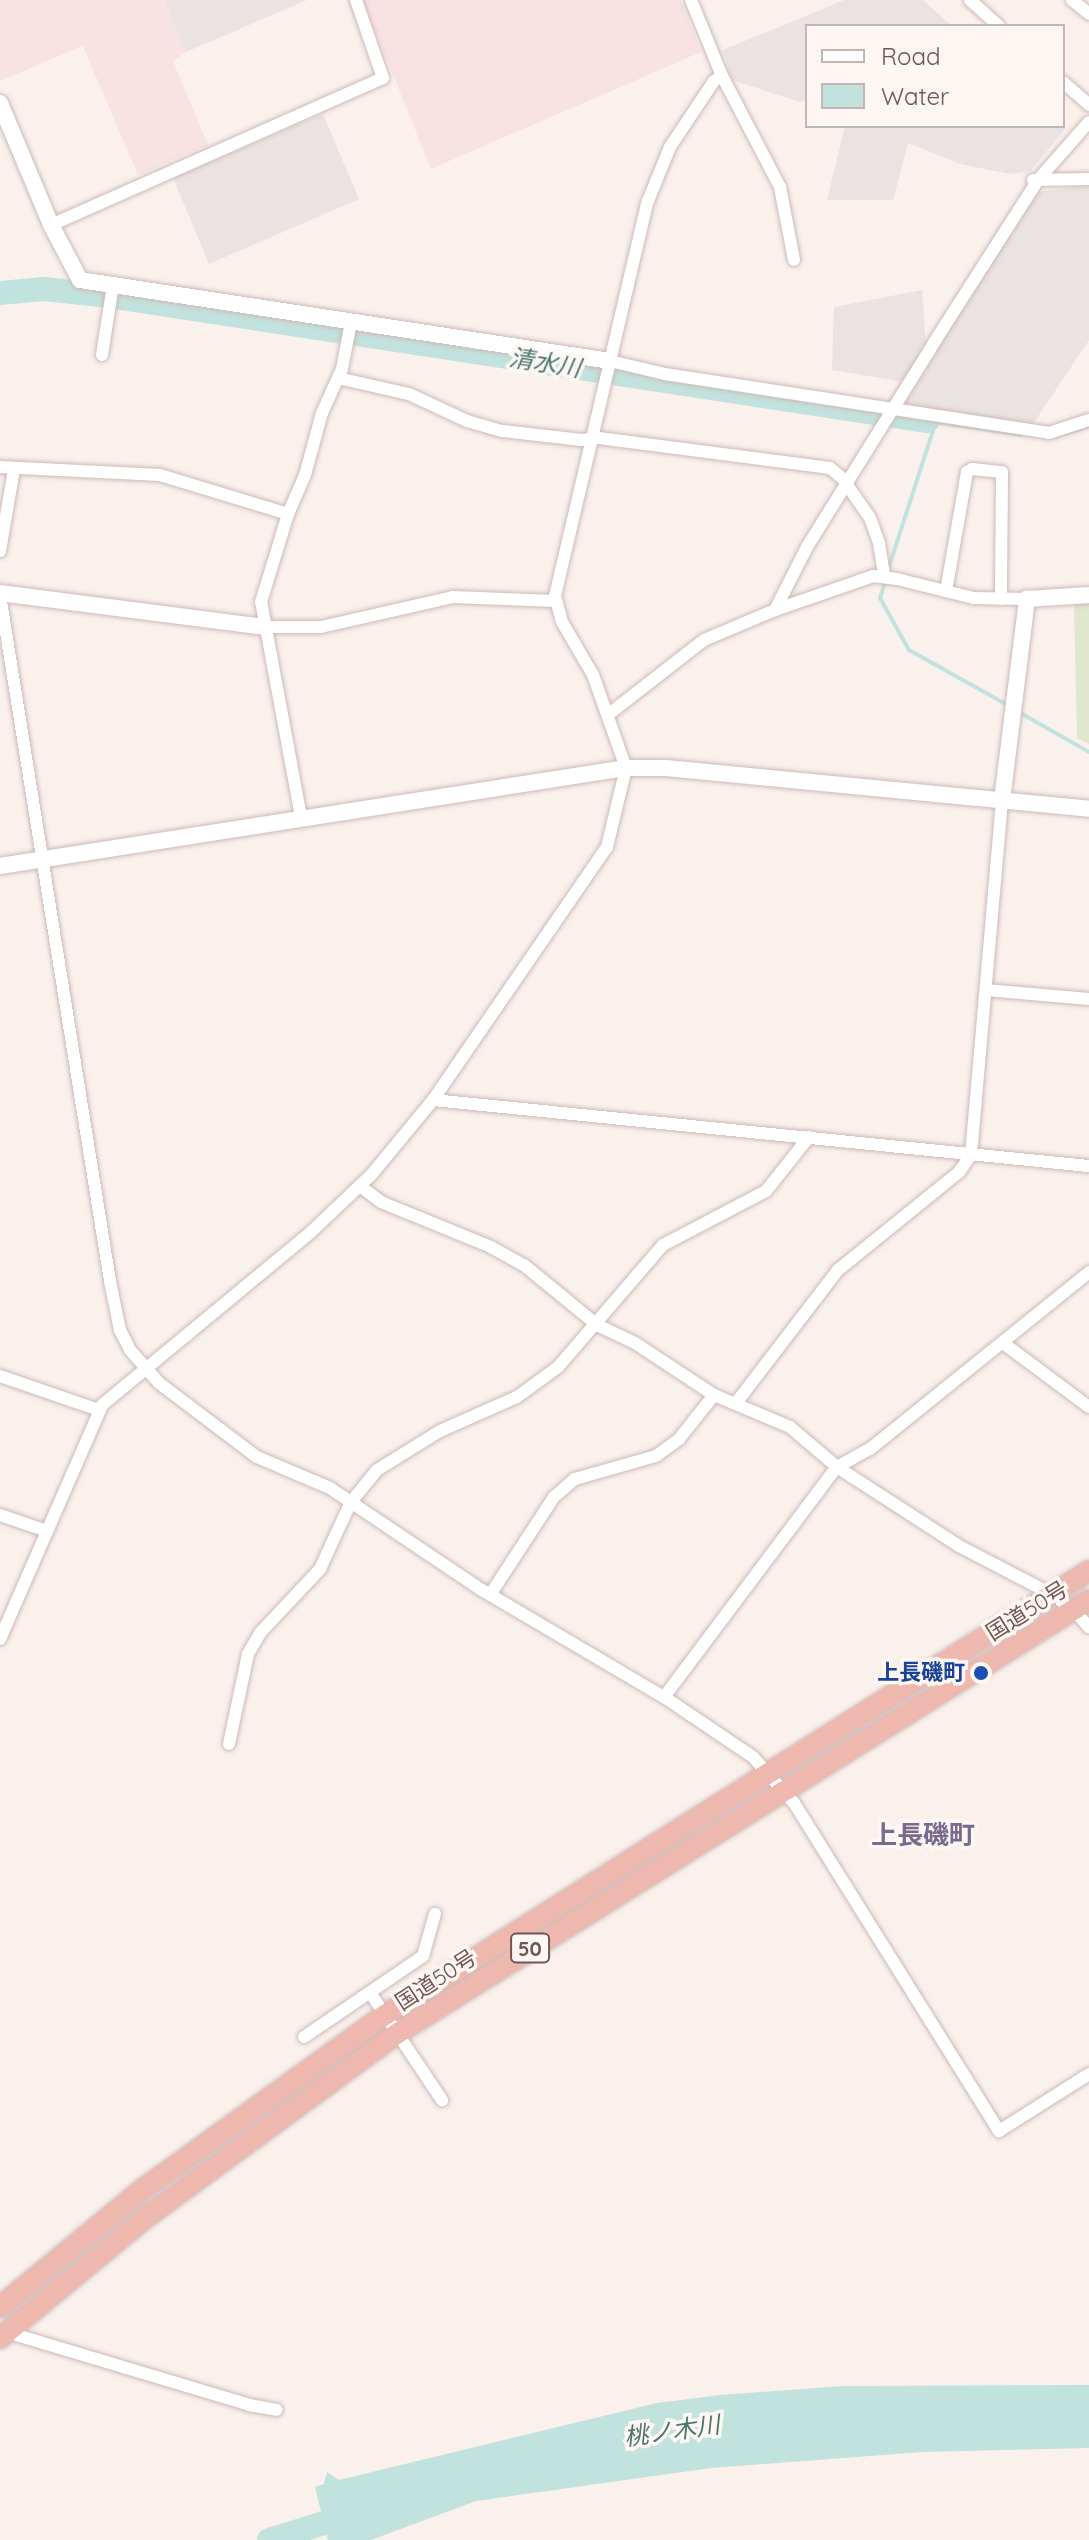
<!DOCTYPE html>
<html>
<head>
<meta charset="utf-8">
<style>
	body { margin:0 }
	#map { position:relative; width:1089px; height:2540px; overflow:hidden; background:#faf1ec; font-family:Quicksand,"Noto Sans JP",sans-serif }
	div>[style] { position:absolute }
	.commercial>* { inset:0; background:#f9e2e2 }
	.industrial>* { inset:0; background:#ebe3e1 }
	.green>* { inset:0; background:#dfe7cc }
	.water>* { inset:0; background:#c2e2dd }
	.stream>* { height:4px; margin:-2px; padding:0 2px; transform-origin:2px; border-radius:2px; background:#c2e2dd }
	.river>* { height:24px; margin:-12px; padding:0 12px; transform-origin:12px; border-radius:12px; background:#c2e2dd }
	.roads { filter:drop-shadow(0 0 2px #ceb9b6) drop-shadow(0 0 2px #ceb9b6) }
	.minor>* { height:12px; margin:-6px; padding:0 6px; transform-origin:6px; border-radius:6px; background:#fff }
	.tertiary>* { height:16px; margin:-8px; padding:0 8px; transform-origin:8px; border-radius:8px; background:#fff }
	.trunk>* { height:20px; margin:-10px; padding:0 10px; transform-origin:10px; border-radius:10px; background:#eeb8ae }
	.dots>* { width:22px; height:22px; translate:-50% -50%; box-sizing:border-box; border:4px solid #fdf6f2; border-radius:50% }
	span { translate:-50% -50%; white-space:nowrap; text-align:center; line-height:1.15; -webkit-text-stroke:7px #fdf6f2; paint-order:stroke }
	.shield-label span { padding:2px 6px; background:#fdf6f2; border:2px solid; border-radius:6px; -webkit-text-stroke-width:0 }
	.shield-label { font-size:20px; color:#735452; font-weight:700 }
	.street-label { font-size:22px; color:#735452 }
	.transit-label { font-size:22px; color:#164399; font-weight:700 }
	.right { translate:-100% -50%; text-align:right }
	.water-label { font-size:24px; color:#467670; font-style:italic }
	.quarter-label { font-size:26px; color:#786a8e; font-weight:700 }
	.legend { position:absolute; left:805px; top:24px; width:260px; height:104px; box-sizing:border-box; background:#fdf6f2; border:2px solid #c6b5b2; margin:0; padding:10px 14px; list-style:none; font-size:24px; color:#735452 }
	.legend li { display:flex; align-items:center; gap:16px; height:40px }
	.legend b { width:40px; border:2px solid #c6b5b2 }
</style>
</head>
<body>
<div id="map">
	<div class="commercial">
		<i style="clip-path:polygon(0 0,164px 0,186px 52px,173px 61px,208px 145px,138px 175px,83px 46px,0 81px)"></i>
		<i style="clip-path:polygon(363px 0,681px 0,701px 52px,431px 169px)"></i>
	</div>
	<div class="industrial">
		<i style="clip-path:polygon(164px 0,307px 0,186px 52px)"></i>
		<i style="clip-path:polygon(844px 0,923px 0,952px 26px,807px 26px,807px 99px,800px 102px,732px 80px,723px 50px)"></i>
		<i style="clip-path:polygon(323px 114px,359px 199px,209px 264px,173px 178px)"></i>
		<i style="clip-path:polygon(1063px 125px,1066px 128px,1030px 171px,1010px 174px,960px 164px,908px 143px,893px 200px,827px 200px,845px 126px)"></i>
		<i style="clip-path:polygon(1089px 185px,1089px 340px,1031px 427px,904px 406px,964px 305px,1039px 192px)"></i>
		<i style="clip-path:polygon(922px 290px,926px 344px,905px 382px,832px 370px,834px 307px)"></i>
	</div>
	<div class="green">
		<i style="clip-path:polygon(1074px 604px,1089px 604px,1089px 744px,1077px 738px)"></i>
	</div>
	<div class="water">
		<i style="clip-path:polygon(1089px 2385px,1089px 2448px,922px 2452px,711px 2468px,476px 2501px,371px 2540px,328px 2540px,315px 2487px,324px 2484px,327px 2472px,339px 2480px,657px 2403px,720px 2395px,843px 2386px)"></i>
	</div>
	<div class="stream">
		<i style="left:927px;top:421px;width:95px;rotate:8.5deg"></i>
		<i style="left:1050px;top:438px;width:39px;rotate:-17deg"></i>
		<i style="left:887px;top:573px;width:149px;rotate:-72.1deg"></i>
		<i style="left:933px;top:431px;width:12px;rotate:-121deg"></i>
		<i style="left:885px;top:582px;width:17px;rotate:107deg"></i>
		<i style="left:880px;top:598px;width:60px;rotate:60.9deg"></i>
		<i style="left:909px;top:650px;width:115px;rotate:29.2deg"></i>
		<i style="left:1017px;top:711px;width:83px;rotate:29.7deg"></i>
	</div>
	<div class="river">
		<i style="left:0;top:293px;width:44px;rotate:-5.2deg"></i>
		<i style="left:44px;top:289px;width:57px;rotate:6deg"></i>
		<i style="left:101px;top:295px;width:836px;rotate:8.67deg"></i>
		<i style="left:269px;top:2540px;width:91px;rotate:-17.2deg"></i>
	</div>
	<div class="roads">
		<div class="minor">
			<i style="left:691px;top:0;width:82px;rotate:67.8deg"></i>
			<i style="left:722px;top:76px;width:125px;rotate:62.4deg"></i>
			<i style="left:780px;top:187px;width:74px;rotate:79.1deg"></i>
			<i style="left:970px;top:0;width:39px;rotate:42deg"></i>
			<i style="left:1072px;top:0;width:22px;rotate:39deg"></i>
			<i style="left:1063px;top:82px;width:35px;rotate:41deg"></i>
			<i style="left:1033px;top:180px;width:56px;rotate:-1deg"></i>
			<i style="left:51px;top:225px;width:363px;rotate:-23.9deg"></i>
			<i style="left:383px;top:78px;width:83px;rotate:-109.1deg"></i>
			<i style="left:102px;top:355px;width:71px;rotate:-81.1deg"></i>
			<i style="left:610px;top:361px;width:57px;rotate:13.3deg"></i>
			<i style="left:665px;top:374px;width:389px;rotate:8.7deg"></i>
			<i style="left:1049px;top:433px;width:42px;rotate:-18deg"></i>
			<i style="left:338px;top:378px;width:73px;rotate:12.7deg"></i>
			<i style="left:409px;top:394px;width:64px;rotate:25deg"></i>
			<i style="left:467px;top:421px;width:37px;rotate:16deg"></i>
			<i style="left:503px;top:431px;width:79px;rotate:6.6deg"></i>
			<i style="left:581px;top:440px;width:18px;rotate:-6deg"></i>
			<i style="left:599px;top:438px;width:233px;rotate:7.4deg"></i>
			<i style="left:830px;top:468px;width:17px;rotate:40deg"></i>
			<i style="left:843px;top:479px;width:47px;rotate:55.3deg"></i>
			<i style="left:870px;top:518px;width:27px;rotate:70deg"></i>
			<i style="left:879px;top:543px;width:33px;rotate:81deg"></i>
			<i style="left:0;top:467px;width:160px;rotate:2.9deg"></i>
			<i style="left:160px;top:475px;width:134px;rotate:16.9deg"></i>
			<i style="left:0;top:551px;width:83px;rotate:-80.3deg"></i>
			<i style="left:946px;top:591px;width:121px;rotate:-80deg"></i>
			<i style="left:967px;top:472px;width:6px;rotate:-31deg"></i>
			<i style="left:972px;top:469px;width:30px;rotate:6deg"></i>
			<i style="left:1002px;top:472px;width:127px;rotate:90.5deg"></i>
			<i style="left:0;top:595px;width:695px;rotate:80.89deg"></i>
			<i style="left:110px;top:1281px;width:50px;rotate:78.5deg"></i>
			<i style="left:120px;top:1330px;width:22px;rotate:63deg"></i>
			<i style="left:130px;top:1350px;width:44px;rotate:48.7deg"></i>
			<i style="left:159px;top:1383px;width:123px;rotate:37.1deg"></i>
			<i style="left:257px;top:1457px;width:79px;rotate:23deg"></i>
			<i style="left:330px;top:1488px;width:183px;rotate:33.9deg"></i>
			<i style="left:482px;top:1590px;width:211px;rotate:30.5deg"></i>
			<i style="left:664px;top:1697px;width:107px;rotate:34deg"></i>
			<i style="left:753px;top:1757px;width:62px;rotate:48.3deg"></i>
			<i style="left:794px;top:1803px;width:387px;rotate:58deg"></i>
			<i style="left:999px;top:2131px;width:107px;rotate:-32.3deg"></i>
			<i style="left:775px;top:610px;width:71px;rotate:-63.1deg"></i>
			<i style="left:807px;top:547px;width:243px;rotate:-58.1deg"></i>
			<i style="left:935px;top:341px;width:191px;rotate:-57.4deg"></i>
			<i style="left:1038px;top:180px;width:77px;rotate:-48.7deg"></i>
			<i style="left:264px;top:627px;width:57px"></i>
			<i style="left:321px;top:627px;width:135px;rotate:-12.8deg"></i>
			<i style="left:453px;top:597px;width:102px;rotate:2.2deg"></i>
			<i style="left:609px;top:714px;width:120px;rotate:-37.9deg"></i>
			<i style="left:704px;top:640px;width:77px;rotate:-22.9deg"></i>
			<i style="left:775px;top:610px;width:104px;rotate:-19.1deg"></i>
			<i style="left:873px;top:576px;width:24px;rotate:7deg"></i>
			<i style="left:897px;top:579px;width:79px;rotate:13.9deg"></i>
			<i style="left:974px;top:598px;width:53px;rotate:1.1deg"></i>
			<i style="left:301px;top:817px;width:219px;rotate:-100.5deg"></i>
			<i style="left:261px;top:602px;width:92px;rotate:-72.9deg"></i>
			<i style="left:288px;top:514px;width:43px;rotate:-66.4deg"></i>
			<i style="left:305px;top:475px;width:64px;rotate:-74.7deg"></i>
			<i style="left:322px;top:413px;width:48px;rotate:-65.6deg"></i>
			<i style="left:342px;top:369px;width:48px;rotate:-79.2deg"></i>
			<i style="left:986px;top:990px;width:103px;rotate:5deg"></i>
			<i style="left:433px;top:1100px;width:659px;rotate:5.75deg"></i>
			<i style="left:360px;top:1186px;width:26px;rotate:37deg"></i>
			<i style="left:381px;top:1202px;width:119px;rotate:22.2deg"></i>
			<i style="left:491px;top:1247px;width:38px;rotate:29deg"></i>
			<i style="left:524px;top:1265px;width:94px;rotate:39.4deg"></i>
			<i style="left:597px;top:1325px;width:42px;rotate:25.3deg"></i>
			<i style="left:635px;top:1343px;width:95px;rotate:33.4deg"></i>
			<i style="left:714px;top:1395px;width:82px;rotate:22.8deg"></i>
			<i style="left:790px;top:1427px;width:62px;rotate:40.4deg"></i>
			<i style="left:837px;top:1467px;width:145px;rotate:32.9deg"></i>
			<i style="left:959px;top:1546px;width:106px;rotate:27.5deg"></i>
			<i style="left:1053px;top:1595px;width:26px;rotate:36deg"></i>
			<i style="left:1074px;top:1610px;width:23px;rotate:49deg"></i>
			<i style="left:1003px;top:1343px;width:107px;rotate:36.7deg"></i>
			<i style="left:0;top:1376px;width:105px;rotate:19deg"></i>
			<i style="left:736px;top:1403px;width:168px;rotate:-52.5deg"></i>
			<i style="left:838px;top:1270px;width:156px;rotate:-39deg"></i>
			<i style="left:959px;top:1172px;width:21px;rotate:-55deg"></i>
			<i style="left:971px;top:1155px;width:356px;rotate:-85deg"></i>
			<i style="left:0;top:1515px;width:50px;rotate:18.8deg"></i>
			<i style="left:490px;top:1595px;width:117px;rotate:-56.9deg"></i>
			<i style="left:554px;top:1497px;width:28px;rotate:-41deg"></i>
			<i style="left:575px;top:1479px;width:84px;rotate:-15.9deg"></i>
			<i style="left:656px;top:1456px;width:29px;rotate:-36deg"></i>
			<i style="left:679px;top:1439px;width:56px;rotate:-51.5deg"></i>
			<i style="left:0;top:1639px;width:255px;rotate:-66.4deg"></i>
			<i style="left:102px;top:1405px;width:271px;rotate:-39.6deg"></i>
			<i style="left:311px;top:1232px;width:84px;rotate:-43.6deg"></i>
			<i style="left:372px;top:1174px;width:96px;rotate:-50.5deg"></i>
			<i style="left:433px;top:1100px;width:307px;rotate:-55.5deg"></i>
			<i style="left:607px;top:847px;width:81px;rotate:-76.5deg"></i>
			<i style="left:626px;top:768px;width:99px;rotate:-109.5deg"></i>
			<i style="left:593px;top:675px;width:61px;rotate:-120.3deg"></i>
			<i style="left:562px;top:622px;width:27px;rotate:-105deg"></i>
			<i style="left:555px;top:596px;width:406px;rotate:-76.8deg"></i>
			<i style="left:648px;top:201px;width:58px;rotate:-67.8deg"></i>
			<i style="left:670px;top:147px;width:79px;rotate:-56.3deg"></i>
			<i style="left:714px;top:81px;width:9px;rotate:-32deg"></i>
			<i style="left:664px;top:1697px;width:288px;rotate:-53.1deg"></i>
			<i style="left:837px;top:1467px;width:38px;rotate:-29deg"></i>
			<i style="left:870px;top:1449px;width:282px;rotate:-38.9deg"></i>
			<i style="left:229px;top:1744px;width:92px;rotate:-78.1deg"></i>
			<i style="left:248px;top:1654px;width:24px;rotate:-60deg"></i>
			<i style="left:260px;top:1633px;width:88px;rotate:-46.8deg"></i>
			<i style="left:320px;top:1569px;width:74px;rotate:-65.2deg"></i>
			<i style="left:351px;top:1502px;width:41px;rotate:-50.9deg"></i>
			<i style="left:377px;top:1470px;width:74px;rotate:-31.8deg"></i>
			<i style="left:440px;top:1431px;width:84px;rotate:-23.8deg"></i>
			<i style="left:517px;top:1397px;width:51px;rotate:-36.2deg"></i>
			<i style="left:558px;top:1367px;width:161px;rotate:-49.3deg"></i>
			<i style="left:663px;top:1245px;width:116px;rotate:-27.7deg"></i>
			<i style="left:766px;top:1191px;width:69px;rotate:-51.5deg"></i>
			<i style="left:371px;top:1994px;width:128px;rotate:56.2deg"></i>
			<i style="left:304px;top:2037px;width:144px;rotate:-34.2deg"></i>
			<i style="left:423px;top:1956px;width:44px;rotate:-74.1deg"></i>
			<i style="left:3px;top:2331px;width:257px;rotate:16.7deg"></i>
			<i style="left:249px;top:2405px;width:28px;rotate:10deg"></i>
		</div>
		<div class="tertiary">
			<i style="left:0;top:103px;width:132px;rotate:67.3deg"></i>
			<i style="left:51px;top:225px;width:62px;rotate:62.2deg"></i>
			<i style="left:80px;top:280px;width:536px;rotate:8.69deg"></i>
			<i style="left:0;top:593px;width:266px;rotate:7.3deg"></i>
			<i style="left:1002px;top:800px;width:203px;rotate:-82.9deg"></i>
			<i style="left:1027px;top:599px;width:62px;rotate:-3.7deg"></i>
			<i style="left:0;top:866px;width:634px;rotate:-8.9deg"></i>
			<i style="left:626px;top:768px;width:40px"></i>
			<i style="left:666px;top:768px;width:425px;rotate:5.5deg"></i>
		</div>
		<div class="trunk">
			<i style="left:0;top:2307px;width:184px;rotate:-39.5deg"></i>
			<i style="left:142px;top:2190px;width:299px;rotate:-35.8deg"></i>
			<i style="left:385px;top:2015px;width:832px;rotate:-32.24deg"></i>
			<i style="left:0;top:2338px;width:188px;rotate:-39.6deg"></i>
			<i style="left:145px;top:2218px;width:313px;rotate:-36.2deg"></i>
			<i style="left:398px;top:2033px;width:815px;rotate:-32.07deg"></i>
		</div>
	</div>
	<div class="dots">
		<i style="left:981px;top:1673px;background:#1a4fb4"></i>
	</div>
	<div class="shield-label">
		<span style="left:530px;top:1948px">50</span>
	</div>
	<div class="street-label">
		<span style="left:1027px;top:1611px;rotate:-32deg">国道50号</span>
		<span style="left:436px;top:1980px;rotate:-33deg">国道50号</span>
	</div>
	<div class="transit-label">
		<span class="right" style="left:965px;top:1673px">上長磯町</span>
	</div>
	<div class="water-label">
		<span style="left:545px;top:363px;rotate:9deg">清水川</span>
		<span style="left:672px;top:2431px;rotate:-8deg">桃ノ木川</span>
	</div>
	<div class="quarter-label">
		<span style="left:923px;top:1835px">上長磯町</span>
	</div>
	<ul class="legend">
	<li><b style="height:10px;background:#fff"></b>Road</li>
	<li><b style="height:22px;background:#c2e2dd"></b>Water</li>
	</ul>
</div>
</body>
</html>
